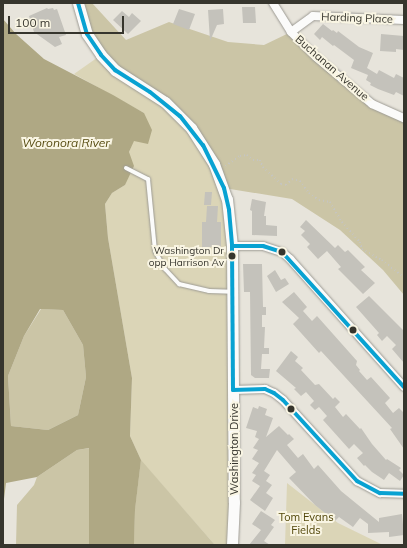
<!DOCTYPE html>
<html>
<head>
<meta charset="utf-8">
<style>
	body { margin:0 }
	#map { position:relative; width:407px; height:548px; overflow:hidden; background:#e7e4db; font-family:Mulish,sans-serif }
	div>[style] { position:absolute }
	.green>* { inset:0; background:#dbd5b7 }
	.forest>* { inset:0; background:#cbc5a6 }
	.water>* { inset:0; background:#afa884 }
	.building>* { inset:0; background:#c4c2bb }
	.path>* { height:1.5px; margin-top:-0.75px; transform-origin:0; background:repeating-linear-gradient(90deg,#c5c5c1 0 1px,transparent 0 4px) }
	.roads { filter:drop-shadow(0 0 1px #9d9b94) drop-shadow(0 0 1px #9d9b94) }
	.lane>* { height:4px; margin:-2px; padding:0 2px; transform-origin:2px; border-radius:2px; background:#fbfbfa }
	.street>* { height:8px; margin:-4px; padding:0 4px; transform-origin:4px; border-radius:4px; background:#fbfbfa }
	.secondary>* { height:11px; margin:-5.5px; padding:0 5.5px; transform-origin:5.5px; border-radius:5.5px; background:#fbfbfa }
	.bus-1>* { height:4px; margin:-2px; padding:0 2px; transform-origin:2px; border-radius:2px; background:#08a2d2 }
	.dots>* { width:11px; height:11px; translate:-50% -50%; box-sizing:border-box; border:2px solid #f9f5e3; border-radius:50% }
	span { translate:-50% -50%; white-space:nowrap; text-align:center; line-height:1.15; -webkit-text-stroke:4px #f9f5e3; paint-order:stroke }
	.bus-label { font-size:10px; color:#36352d }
	.right { translate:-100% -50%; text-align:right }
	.street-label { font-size:11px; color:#36352d }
	.park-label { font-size:11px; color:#52470a }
	.water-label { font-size:12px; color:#564b10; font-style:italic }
	.frame { position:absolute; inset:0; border:4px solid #36352d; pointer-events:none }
	.scale { position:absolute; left:8px; top:16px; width:116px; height:18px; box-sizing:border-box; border:2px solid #36352d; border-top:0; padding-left:5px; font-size:12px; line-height:14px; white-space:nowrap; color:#36352d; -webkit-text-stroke:3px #f9f5e3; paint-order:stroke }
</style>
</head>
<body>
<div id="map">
	<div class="green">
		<i style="clip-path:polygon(101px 55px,191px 128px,227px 199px,231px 545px,215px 545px,150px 471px,134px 545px,135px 510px,141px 460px,130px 436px,132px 378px,108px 238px,105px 204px,112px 193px,125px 185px,129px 152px,144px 113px,74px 74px)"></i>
		<i style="clip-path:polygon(287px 483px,338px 523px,383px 545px,285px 545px)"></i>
	</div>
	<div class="forest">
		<i style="clip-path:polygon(78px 3px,92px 3px,126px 40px,169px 22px,228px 42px,264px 45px,291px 32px,357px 91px,404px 122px,404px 295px,383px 270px,340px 230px,292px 199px,224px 188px,191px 129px,101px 55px)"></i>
		<i style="clip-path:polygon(41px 309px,63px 310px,83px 345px,86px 377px,78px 415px,48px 430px,11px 426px,8px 376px,24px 336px)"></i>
		<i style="clip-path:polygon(90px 448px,89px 545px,16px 545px,17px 505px,34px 485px,37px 477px,77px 450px)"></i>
		<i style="clip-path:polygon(141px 460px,215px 545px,134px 545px,135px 510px)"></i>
	</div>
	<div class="water">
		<i style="clip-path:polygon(evenodd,3px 19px,16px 34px,44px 59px,113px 95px,144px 113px,152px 130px,148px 144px,134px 141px,129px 152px,134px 166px,125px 185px,112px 193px,105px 204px,108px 238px,132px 378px,130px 436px,141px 460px,135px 510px,134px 545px,89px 545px,89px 448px,77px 450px,37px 477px,6px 483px,3px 507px,3px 19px,40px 309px,63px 310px,83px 345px,86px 377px,78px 415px,48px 430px,11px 426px,8px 376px,24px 336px,40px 309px)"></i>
	</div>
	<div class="building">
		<i style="clip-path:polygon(242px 7px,255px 7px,256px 23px,243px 23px)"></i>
		<i style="clip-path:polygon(47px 8px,48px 9px,53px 8px,54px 10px,57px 9px,66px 35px,59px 37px,62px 44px,55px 47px,34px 32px,29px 16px)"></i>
		<i style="clip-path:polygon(179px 9px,195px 14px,189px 30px,173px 24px)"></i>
		<i style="clip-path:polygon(223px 9px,224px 24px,217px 25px,210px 41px,208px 10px)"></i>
		<i style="clip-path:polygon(122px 11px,129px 17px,132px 13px,141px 21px,128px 34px,113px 20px)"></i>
		<i style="clip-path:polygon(323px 24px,332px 31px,333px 30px,337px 33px,338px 31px,359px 47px,373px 53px,367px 68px,377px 74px,379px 70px,394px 78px,396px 74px,404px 78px,404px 96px,396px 92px,394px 95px,378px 89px,370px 85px,371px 83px,366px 80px,368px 75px,351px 68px,354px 60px,334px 45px,333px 46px,322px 37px,320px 40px,314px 34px)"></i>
		<i style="clip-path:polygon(381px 34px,404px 36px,404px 50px,396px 49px,396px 52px,380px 51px)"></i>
		<i style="clip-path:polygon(205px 192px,212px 192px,211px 205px,204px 205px)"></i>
		<i style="clip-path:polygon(252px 199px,266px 202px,264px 216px,266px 216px,266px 225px,277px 226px,277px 236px,252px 235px,252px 211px,250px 210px)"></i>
		<i style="clip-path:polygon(207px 206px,218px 206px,217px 222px,221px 222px,221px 247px,202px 247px,202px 222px,206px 222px)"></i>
		<i style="clip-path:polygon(306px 220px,335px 248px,338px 245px,345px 252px,348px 250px,365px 267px,361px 270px,375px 283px,363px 294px,338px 269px,341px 267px,327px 251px,318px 259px,307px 247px,310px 244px,301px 235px,305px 231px,300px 227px)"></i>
		<i style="clip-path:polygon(243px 264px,262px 264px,263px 307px,266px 307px,266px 315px,262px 315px,262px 327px,265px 327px,264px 348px,269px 348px,269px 354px,262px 354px,261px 369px,270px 369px,269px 378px,255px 378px,251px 375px,250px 292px,244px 292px)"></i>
		<i style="clip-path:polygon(275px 270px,281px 280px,285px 278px,289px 284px,276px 292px,267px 276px)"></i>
		<i style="clip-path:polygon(294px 292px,307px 307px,303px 311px,312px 321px,317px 316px,357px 361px,356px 365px,360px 370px,359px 371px,367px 380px,371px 377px,390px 398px,385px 403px,393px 413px,399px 408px,404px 413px,404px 449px,390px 429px,392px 428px,321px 351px,319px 353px,293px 324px,299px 318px,282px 302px)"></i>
		<i style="clip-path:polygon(369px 296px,404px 331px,404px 363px,392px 349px,396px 345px,387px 336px,382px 341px,377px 335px,379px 333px,356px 307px)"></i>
		<i style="clip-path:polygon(291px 351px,298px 357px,295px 361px,303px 368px,301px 370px,315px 385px,319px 384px,333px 399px,335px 397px,340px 402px,335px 407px,343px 417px,346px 414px,360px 429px,361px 428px,372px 444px,386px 460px,387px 459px,401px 468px,399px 470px,404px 475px,400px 481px,389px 473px,384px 480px,372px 472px,365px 465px,364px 466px,357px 458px,363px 453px,354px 444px,349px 449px,323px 420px,327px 416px,319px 407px,315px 410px,310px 405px,314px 401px,306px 392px,301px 396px,294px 389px,296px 388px,276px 371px)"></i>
		<i style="clip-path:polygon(259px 406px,267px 409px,265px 415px,273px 418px,266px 437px,279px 426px,288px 435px,289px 434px,294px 439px,287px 445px,298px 458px,303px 454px,314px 469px,318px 465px,341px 491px,379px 522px,379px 518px,402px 514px,404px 535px,389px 537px,389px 532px,368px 533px,368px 524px,360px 518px,353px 527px,339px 517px,335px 521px,315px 505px,289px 478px,296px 472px,277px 450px,264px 471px,270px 475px,266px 481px,272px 485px,266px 493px,273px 498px,265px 511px,250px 500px,260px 486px,252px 481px,256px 475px,252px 473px,259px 463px,252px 459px,258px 450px,253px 448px,259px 439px,255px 437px,257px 431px,246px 428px,253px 407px,258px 409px)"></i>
		<i style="clip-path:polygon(261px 511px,275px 520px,271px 525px,274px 527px,264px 541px,270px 545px,249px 545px,261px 530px,252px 524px)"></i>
	</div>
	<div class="path">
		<i style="left:225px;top:166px;width:18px;rotate:-34deg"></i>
		<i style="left:240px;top:156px;width:7px;rotate:-8deg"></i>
		<i style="left:247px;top:155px;width:8px;rotate:40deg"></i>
		<i style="left:253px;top:160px;width:7px"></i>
		<i style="left:260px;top:160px;width:8px;rotate:67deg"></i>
		<i style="left:263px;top:167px;width:25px;rotate:43deg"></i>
		<i style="left:281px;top:184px;width:5px;rotate:11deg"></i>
		<i style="left:286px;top:185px;width:8px;rotate:-45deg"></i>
		<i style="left:292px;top:179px;width:8px;rotate:14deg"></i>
		<i style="left:300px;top:181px;width:15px;rotate:53deg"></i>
		<i style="left:309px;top:193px;width:12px;rotate:35deg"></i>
		<i style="left:319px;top:200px;width:11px;rotate:10deg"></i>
		<i style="left:330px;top:202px;width:23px;rotate:59deg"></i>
		<i style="left:342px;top:222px;width:27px;rotate:48deg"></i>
		<i style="left:360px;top:242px;width:7px;rotate:74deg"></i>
		<i style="left:362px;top:249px;width:23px;rotate:29deg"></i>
		<i style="left:382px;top:260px;width:28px;rotate:38deg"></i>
	</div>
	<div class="roads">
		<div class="lane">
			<i style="left:126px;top:168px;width:25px;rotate:27deg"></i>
			<i style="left:148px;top:179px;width:72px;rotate:84.4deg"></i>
			<i style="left:155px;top:251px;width:21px;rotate:61deg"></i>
			<i style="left:165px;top:269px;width:21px;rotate:47deg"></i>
			<i style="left:179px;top:284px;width:31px;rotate:13deg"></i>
			<i style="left:209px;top:291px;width:23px;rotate:2deg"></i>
		</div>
		<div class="street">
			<i style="left:273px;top:3px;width:34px;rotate:58deg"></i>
			<i style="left:291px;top:32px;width:35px;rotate:45deg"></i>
			<i style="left:316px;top:57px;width:73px;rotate:40deg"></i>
			<i style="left:372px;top:104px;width:35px;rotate:24deg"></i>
			<i style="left:291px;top:32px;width:27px;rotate:-36deg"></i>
			<i style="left:313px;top:16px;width:91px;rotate:2.5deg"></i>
			<i style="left:232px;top:246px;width:31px"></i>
			<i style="left:263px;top:246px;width:20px;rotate:18deg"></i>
			<i style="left:282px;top:252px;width:11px;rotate:41deg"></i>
			<i style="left:290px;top:259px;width:171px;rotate:48.3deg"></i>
			<i style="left:233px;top:390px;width:32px;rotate:-2deg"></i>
			<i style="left:265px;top:389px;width:10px;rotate:24deg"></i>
			<i style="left:274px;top:393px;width:11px;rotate:38deg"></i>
			<i style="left:283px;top:400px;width:110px;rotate:47.6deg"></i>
			<i style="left:357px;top:481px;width:26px;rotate:28deg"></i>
			<i style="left:380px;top:493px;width:24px;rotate:2deg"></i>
		</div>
		<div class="secondary">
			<i style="left:78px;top:3px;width:32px;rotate:74deg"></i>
			<i style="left:87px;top:34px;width:25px;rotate:56deg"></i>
			<i style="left:101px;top:55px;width:21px;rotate:47deg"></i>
			<i style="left:115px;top:70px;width:59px;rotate:32.6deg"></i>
			<i style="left:165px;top:102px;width:37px;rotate:45deg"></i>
			<i style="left:191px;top:128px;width:43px;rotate:57.4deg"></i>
			<i style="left:214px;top:164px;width:37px;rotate:70deg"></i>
			<i style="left:227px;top:199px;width:47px;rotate:83.9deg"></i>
			<i style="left:232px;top:246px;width:256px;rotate:89.6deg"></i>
			<i style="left:234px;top:502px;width:43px;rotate:92.7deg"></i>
		</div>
	</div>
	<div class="bus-1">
		<i style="left:78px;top:3px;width:32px;rotate:74deg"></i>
		<i style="left:87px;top:34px;width:25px;rotate:56deg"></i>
		<i style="left:101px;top:55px;width:21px;rotate:47deg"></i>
		<i style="left:115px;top:70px;width:41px;rotate:32.2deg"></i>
		<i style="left:150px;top:92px;width:38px;rotate:39deg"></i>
		<i style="left:180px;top:116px;width:37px;rotate:52deg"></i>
		<i style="left:203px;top:145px;width:48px;rotate:64deg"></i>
		<i style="left:224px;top:188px;width:23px;rotate:77deg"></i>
		<i style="left:229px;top:210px;width:36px;rotate:85deg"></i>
		<i style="left:232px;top:246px;width:144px;rotate:89.6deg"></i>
		<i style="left:233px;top:390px;width:32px;rotate:-2deg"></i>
		<i style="left:265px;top:389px;width:10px;rotate:24deg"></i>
		<i style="left:274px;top:393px;width:11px;rotate:38deg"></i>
		<i style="left:283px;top:400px;width:110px;rotate:47.6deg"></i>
		<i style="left:357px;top:481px;width:26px;rotate:28deg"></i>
		<i style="left:380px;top:493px;width:24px;rotate:2deg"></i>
		<i style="left:232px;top:246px;width:31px"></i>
		<i style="left:263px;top:246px;width:20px;rotate:18deg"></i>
		<i style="left:282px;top:252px;width:182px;rotate:47.9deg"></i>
	</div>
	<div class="dots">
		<i style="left:282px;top:252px;background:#36352d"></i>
		<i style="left:232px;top:256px;background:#36352d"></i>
		<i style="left:353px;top:330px;background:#36352d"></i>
		<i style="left:291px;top:409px;background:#36352d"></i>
	</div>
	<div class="bus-label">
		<span class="right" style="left:224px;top:256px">Washington Dr<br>opp Harrison Av</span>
	</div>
	<div class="street-label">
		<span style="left:357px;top:18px;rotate:2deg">Harding Place</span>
		<span style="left:332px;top:68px;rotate:41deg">Buchanan Avenue</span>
		<span style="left:234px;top:449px;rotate:-90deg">Washington Drive</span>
	</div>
	<div class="park-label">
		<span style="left:306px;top:524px">Tom Evans<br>Fields</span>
	</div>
	<div class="water-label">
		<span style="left:66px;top:143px">Woronora River</span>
	</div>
	<div class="frame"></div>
	<div class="scale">100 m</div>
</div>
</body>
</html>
